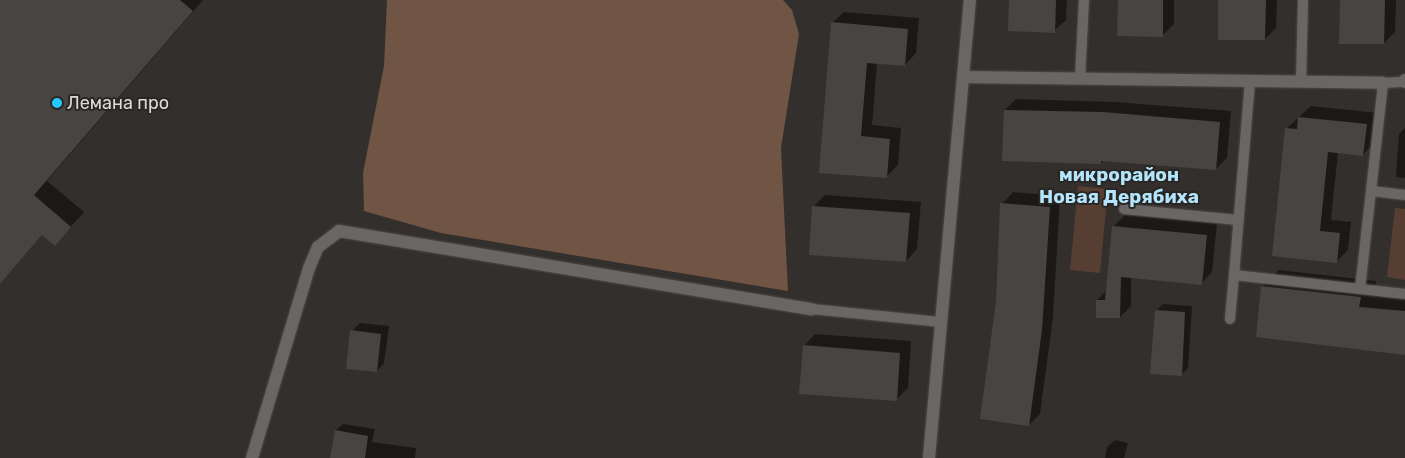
<!DOCTYPE html>
<html>
<head>
<meta charset="utf-8">
<style>
	body { margin:0 }
	#map { position:relative; width:1405px; height:458px; overflow:hidden; background:#332f2d; font-family:Rubik,sans-serif }
	div>[style] { position:absolute }
	.green>* { inset:0; background:#563f32 }
	.forest>* { inset:0; background:#705444 }
	.shadow>* { inset:0; background:#0007 }
	.building>* { inset:0; background:#484441 }
	.roads { filter:drop-shadow(0 0 1px #4e4a49) drop-shadow(0 0 1px #4e4a49) }
	.lane>* { height:10px; margin:-5px; padding:0 5px; transform-origin:5px; border-radius:5px; background:#696766 }
	.street>* { height:12px; margin:-6px; padding:0 6px; transform-origin:6px; border-radius:6px; background:#696766 }
	.dots>* { width:14px; height:14px; translate:-50% -50%; box-sizing:border-box; border:2px solid #292623; border-radius:50% }
	span { translate:-50% -50%; white-space:nowrap; text-align:center; line-height:1.15; -webkit-text-stroke:4px #292623; paint-order:stroke }
	.poi-label { font-size:18px; color:#dddad9 }
	.left { translate:0 -50%; text-align:left }
	.neighbourhood-label { font-size:19px; color:#b3e6fc; font-weight:700 }
</style>
</head>
<body>
<div id="map">
	<div class="green">
		<i style="clip-path:polygon(1078px 186px,1108px 189px,1100px 273px,1070px 270px)"></i>
		<i style="clip-path:polygon(1395px 208px,1405px 209px,1405px 280px,1387px 277px)"></i>
	</div>
	<div class="forest">
		<i style="clip-path:polygon(387px 0,783px 0,792px 10px,799px 34px,781px 148px,788px 291px,441px 233px,364px 211px,363px 173px,384px 66px)"></i>
	</div>
	<div class="shadow">
		<i style="clip-path:polygon(0 0,203px 0,47px 181px,84px 212px,55px 244px,43px 234px,0 284px)"></i>
		<i style="clip-path:polygon(1010px 0,1067px 0,1066px 20px,1054px 31px)"></i>
		<i style="clip-path:polygon(1119px 0,1174px 0,1174px 24px,1162px 36px)"></i>
		<i style="clip-path:polygon(1220px 0,1277px 0,1276px 28px,1265px 39px)"></i>
		<i style="clip-path:polygon(1341px 0,1396px 0,1395px 32px,1384px 43px)"></i>
		<i style="clip-path:polygon(844px 12px,919px 18px,916px 53px,905px 65px,877px 63px,872px 125px,901px 128px,898px 165px,886px 177px,821px 172px,832px 23px)"></i>
		<i style="clip-path:polygon(1016px 99px,1115px 102px,1231px 111px,1227px 158px,1216px 169px,1104px 160px,1101px 163px,1005px 110px)"></i>
		<i style="clip-path:polygon(1311px 106px,1378px 113px,1374px 143px,1363px 155px,1338px 152px,1331px 220px,1351px 222px,1348px 250px,1337px 261px,1273px 255px,1286px 129px)"></i>
		<i style="clip-path:polygon(1405px 128px,1405px 178px,1396px 177px,1399px 134px)"></i>
		<i style="clip-path:polygon(1013px 192px,1060px 196px,1053px 317px,1040px 414px,1029px 425px,997px 302px,1002px 204px)"></i>
		<i style="clip-path:polygon(825px 195px,921px 202px,917px 249px,906px 261px,814px 206px)"></i>
		<i style="clip-path:polygon(1125px 215px,1217px 224px,1212px 272px,1201px 284px,1131px 277px,1131px 306px,1120px 317px,1097px 300px,1107px 290px,1114px 226px)"></i>
		<i style="clip-path:polygon(1279px 270px,1376px 281px,1375px 291px,1405px 294px,1405px 352px,1262px 286px)"></i>
		<i style="clip-path:polygon(1163px 304px,1192px 306px,1188px 368px,1181px 375px,1156px 311px)"></i>
		<i style="clip-path:polygon(360px 323px,389px 326px,384px 363px,377px 371px,352px 331px)"></i>
		<i style="clip-path:polygon(815px 334px,911px 341px,908px 388px,896px 400px,804px 346px)"></i>
		<i style="clip-path:polygon(343px 424px,375px 429px,372px 442px,416px 448px,415px 458px,331px 458px,336px 430px)"></i>
		<i style="clip-path:polygon(1115px 440px,1128px 443px,1124px 458px,1105px 458px,1107px 447px)"></i>
	</div>
	<div class="building">
		<i style="clip-path:polygon(0 0,180px 0,193px 11px,34px 195px,71px 227px,55px 246px,42px 235px,0 284px)"></i>
		<i style="clip-path:polygon(1009px 0,1056px 0,1055px 33px,1008px 31px)"></i>
		<i style="clip-path:polygon(1118px 0,1163px 0,1163px 37px,1117px 36px)"></i>
		<i style="clip-path:polygon(1218px 0,1266px 0,1265px 40px,1218px 40px)"></i>
		<i style="clip-path:polygon(1340px 0,1385px 0,1384px 44px,1339px 44px)"></i>
		<i style="clip-path:polygon(831px 22px,908px 29px,905px 66px,867px 63px,861px 136px,890px 139px,887px 178px,819px 173px)"></i>
		<i style="clip-path:polygon(1004px 110px,1103px 112px,1220px 122px,1216px 170px,1101px 161px,1101px 164px,1002px 161px)"></i>
		<i style="clip-path:polygon(1298px 117px,1367px 124px,1363px 156px,1328px 152px,1320px 231px,1340px 233px,1337px 263px,1272px 256px,1285px 128px,1297px 129px)"></i>
		<i style="clip-path:polygon(1000px 203px,1050px 207px,1042px 330px,1029px 426px,980px 419px,996px 302px)"></i>
		<i style="clip-path:polygon(812px 206px,910px 213px,906px 262px,809px 255px)"></i>
		<i style="clip-path:polygon(1112px 226px,1207px 235px,1202px 285px,1121px 277px,1120px 318px,1096px 318px,1096px 300px,1105px 300px)"></i>
		<i style="clip-path:polygon(1261px 286px,1361px 297px,1359px 307px,1405px 311px,1405px 355px,1256px 337px)"></i>
		<i style="clip-path:polygon(1155px 310px,1185px 312px,1182px 376px,1150px 374px)"></i>
		<i style="clip-path:polygon(350px 330px,381px 334px,377px 372px,346px 369px)"></i>
		<i style="clip-path:polygon(803px 345px,900px 353px,897px 401px,799px 394px)"></i>
		<i style="clip-path:polygon(335px 430px,368px 436px,365px 458px,330px 458px)"></i>
	</div>
	<div class="roads">
		<div class="lane">
			<i style="left:1080px;top:79px;width:79px;rotate:-87.1deg"></i>
			<i style="left:1250px;top:81px;width:195px;rotate:94.7deg"></i>
			<i style="left:1234px;top:275px;width:127px;rotate:6.3deg"></i>
			<i style="left:1360px;top:289px;width:207px;rotate:-83.6deg"></i>
			<i style="left:1383px;top:83px;width:22px;rotate:-3deg"></i>
			<i style="left:1301px;top:82px;width:82px;rotate:-88.6deg"></i>
			<i style="left:1372px;top:191px;width:33px;rotate:7deg"></i>
			<i style="left:1124px;top:209px;width:115px;rotate:5.5deg"></i>
			<i style="left:1360px;top:289px;width:45px;rotate:6.3deg"></i>
			<i style="left:812px;top:309px;width:130px;rotate:5.8deg"></i>
			<i style="left:1230px;top:319px;width:44px;rotate:-84.8deg"></i>
		</div>
		<div class="street">
			<i style="left:963px;top:77px;width:420px;rotate:0.8deg"></i>
			<i style="left:1405px;top:82px;width:2px;rotate:-90deg"></i>
			<i style="left:252px;top:458px;width:198px;rotate:-73.3deg"></i>
			<i style="left:309px;top:268px;width:23px;rotate:-67deg"></i>
			<i style="left:318px;top:247px;width:26px;rotate:-37deg"></i>
			<i style="left:339px;top:231px;width:479px;rotate:9.4deg"></i>
			<i style="left:929px;top:458px;width:460px;rotate:-84.9deg"></i>
		</div>
	</div>
	<div class="dots">
		<i style="left:57px;top:103px;background:#23c9fe"></i>
	</div>
	<div class="poi-label">
		<span class="left" style="left:67px;top:103px">Лемана про</span>
	</div>
	<div class="neighbourhood-label">
		<span style="left:1119px;top:186px">микрорайон<br>Новая Дерябиха</span>
	</div>
</div>
</body>
</html>
